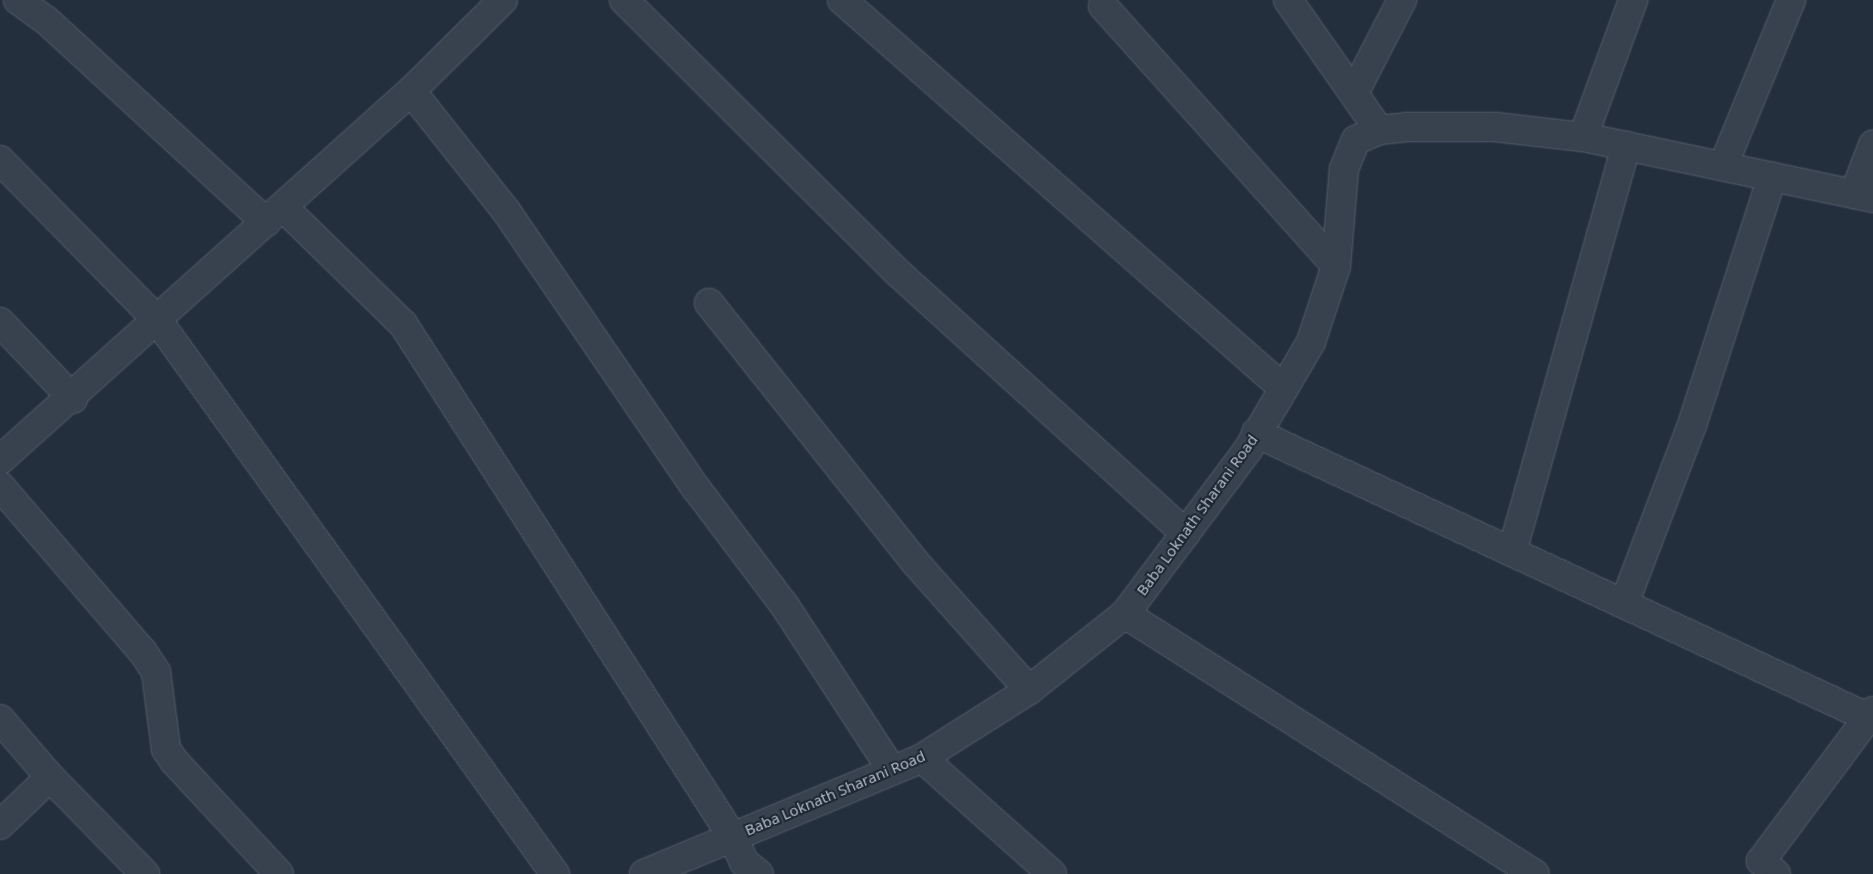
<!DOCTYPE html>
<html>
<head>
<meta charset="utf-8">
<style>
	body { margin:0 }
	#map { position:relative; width:1873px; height:874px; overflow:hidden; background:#242f3e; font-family:"Noto Sans",sans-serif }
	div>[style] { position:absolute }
	.roads { filter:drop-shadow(0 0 1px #565f6c) drop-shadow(0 0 1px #565f6c) }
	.minor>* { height:28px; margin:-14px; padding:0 14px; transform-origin:14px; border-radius:14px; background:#38414e }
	span { translate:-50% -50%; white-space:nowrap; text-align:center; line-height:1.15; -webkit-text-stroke:4px #1d2633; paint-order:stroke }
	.street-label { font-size:15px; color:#b4bcc9 }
</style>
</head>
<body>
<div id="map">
	<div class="roads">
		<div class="minor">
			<i style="left:18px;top:0;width:34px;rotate:36deg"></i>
			<i style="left:46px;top:20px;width:299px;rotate:42.6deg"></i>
			<i style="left:624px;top:0;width:384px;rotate:44.9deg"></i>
			<i style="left:896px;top:271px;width:391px;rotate:42.2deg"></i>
			<i style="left:842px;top:0;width:587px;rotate:41.34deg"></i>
			<i style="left:1288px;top:0;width:159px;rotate:55deg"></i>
			<i style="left:1103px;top:6px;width:349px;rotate:48.1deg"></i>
			<i style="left:411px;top:91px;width:153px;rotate:51.6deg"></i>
			<i style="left:506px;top:211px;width:336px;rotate:55.6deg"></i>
			<i style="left:696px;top:488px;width:148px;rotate:53deg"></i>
			<i style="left:785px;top:606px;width:196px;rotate:56.9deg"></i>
			<i style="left:1354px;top:93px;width:105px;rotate:-62.7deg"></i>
			<i style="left:1583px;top:137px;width:146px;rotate:-69.9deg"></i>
			<i style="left:0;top:160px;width:226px;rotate:45.5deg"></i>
			<i style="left:158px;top:321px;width:681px;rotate:54.33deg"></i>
			<i style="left:1723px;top:166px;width:179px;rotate:-67.7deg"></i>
			<i style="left:1854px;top:194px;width:53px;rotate:-68.8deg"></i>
			<i style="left:283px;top:207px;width:168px;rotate:44.3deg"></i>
			<i style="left:403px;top:324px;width:609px;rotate:57.28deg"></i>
			<i style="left:732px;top:836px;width:29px;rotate:65deg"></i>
			<i style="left:744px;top:862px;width:19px;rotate:39deg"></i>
			<i style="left:709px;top:303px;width:330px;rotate:51.5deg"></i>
			<i style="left:914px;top:561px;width:173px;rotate:48.3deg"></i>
			<i style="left:0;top:322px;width:106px;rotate:46.5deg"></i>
			<i style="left:1256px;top:433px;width:674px;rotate:24.93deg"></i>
			<i style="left:0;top:460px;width:552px;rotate:-41.92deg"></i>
			<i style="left:411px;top:91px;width:129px;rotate:-44.7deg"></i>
			<i style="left:0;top:486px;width:219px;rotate:49.3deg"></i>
			<i style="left:143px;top:652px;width:24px;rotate:57deg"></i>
			<i style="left:156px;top:672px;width:78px;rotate:82.6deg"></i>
			<i style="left:166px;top:749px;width:14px;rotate:56deg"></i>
			<i style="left:174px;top:761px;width:154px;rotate:47.1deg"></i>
			<i style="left:1512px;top:552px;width:422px;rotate:-74.3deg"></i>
			<i style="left:1624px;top:604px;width:191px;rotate:-69.2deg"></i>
			<i style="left:1692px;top:425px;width:261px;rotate:-72.1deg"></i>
			<i style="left:1125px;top:614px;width:485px;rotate:32.4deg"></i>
			<i style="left:0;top:719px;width:77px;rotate:49.2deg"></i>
			<i style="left:50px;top:777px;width:136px;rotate:45.6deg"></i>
			<i style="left:922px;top:758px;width:174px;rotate:41.7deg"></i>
			<i style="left:0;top:825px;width:69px;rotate:-43.8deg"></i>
			<i style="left:644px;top:874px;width:301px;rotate:-22.6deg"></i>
			<i style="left:922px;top:758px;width:127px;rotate:-32.4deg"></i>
			<i style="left:1029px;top:690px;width:122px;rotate:-38.4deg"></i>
			<i style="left:1125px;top:614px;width:204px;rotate:-53.2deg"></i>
			<i style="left:1247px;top:451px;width:126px;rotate:-59.6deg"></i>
			<i style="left:1311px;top:342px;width:80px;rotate:-71.8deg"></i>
			<i style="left:1336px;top:266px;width:97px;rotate:-85.3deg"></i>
			<i style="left:1344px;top:169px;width:31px;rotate:-68deg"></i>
			<i style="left:1356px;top:140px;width:25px;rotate:-23deg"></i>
			<i style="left:1379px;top:130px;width:28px;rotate:-6deg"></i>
			<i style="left:1407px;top:127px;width:88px"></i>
			<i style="left:1495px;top:127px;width:89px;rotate:6.5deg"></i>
			<i style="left:1583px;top:137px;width:296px;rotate:11.9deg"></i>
			<i style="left:1776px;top:874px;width:20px;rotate:-139deg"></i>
			<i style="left:1761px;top:861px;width:187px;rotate:-53.3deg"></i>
		</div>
	</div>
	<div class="street-label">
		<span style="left:1197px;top:515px;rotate:-54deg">Baba Loknath Sharani Road</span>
		<span style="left:835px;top:793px;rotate:-23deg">Baba Loknath Sharani Road</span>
	</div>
</div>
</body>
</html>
